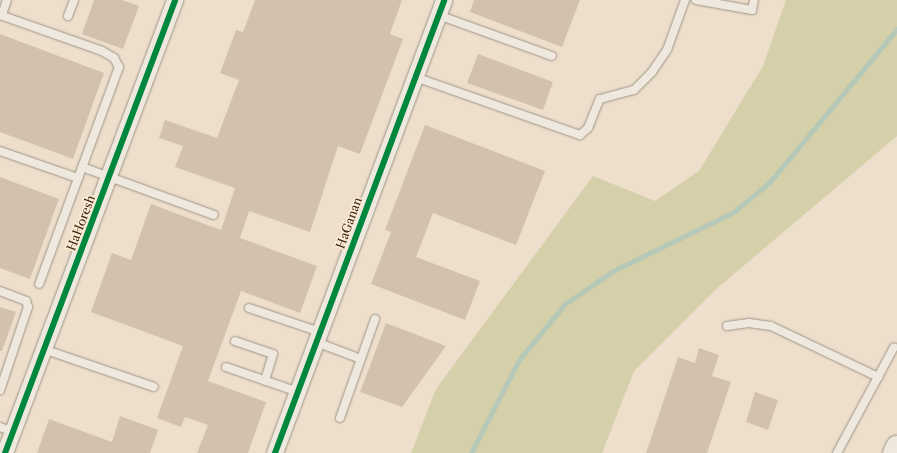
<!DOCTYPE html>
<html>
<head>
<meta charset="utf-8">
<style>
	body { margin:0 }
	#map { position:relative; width:897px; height:453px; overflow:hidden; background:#eddfcb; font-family:"Libre Caslon Text",serif }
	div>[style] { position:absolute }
	.green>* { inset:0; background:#d5cfaa }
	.stream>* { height:4.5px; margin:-2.25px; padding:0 2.25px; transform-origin:2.25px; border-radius:2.25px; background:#b6c8b7 }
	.building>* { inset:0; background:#d3c1b0 }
	.roads { filter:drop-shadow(0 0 1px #9f9487) drop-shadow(0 0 1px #9f9487) }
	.lane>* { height:8px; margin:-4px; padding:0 4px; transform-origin:4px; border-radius:4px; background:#efe8de }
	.street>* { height:16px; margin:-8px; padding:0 8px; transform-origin:8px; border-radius:8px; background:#efe8de }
	.secondary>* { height:22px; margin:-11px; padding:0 11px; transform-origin:11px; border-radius:11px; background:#efe8de }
	.cycleway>* { height:6px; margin:-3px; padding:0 3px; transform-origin:3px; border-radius:3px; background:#00873e }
	span { translate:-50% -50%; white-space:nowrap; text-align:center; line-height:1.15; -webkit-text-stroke:3px #fdecd3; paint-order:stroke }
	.street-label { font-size:12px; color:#3e2619 }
</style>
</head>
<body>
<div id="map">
	<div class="green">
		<i style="clip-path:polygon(786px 0,897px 0,897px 136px,715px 290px,634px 371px,602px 453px,411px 453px,436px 389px,593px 176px,655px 201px,699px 171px,763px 66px)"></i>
	</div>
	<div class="stream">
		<i style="left:471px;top:453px;width:105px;rotate:-62.7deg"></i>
		<i style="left:519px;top:360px;width:72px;rotate:-50.6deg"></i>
		<i style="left:565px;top:304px;width:58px;rotate:-34.5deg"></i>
		<i style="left:613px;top:271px;width:135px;rotate:-26deg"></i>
		<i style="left:734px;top:212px;width:47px;rotate:-39.8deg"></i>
		<i style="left:770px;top:182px;width:199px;rotate:-50.3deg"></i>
	</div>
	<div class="building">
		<i style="clip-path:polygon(94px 0,122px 0,139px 6px,123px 49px,82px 34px)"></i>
		<i style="clip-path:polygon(255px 0,402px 0,390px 34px,403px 39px,360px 154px,338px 146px,310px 232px,249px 211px,240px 238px,317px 266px,300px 313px,241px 291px,208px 381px,266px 402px,248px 453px,197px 453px,208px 425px,185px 417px,181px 427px,157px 418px,183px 346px,91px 312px,112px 253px,131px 260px,151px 204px,221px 230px,235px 188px,175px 167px,183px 146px,159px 138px,165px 120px,217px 138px,239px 80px,220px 73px,236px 30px,243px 32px)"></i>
		<i style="clip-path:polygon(474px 0,580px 0,562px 47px,470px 12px)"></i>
		<i style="clip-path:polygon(0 34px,104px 73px,73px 159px,0 132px)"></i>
		<i style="clip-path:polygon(478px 54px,553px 82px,543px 110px,467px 83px)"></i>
		<i style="clip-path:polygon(425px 125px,545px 171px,516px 245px,433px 213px,416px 257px,480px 281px,465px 320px,371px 284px,391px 232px,385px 230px)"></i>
		<i style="clip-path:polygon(0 177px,59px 199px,30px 279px,0 268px)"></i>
		<i style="clip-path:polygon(0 307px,16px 312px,2px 351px,0 351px)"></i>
		<i style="clip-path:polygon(386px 323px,446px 346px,402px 407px,360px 392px)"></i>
		<i style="clip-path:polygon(699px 348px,719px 355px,712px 376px,731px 382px,707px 453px,646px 453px,678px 357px,695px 363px)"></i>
		<i style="clip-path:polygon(755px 392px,778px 400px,768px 430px,746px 422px)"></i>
		<i style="clip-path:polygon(120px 416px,158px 430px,150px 453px,37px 453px,49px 419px,112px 442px)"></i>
	</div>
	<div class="roads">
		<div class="lane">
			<i style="left:696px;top:0;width:57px;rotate:10.1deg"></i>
			<i style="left:752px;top:10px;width:10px;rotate:-79deg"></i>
			<i style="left:0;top:15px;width:108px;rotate:19.4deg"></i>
			<i style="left:102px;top:51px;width:14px;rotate:30deg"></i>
			<i style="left:114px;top:58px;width:10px;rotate:61deg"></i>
			<i style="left:119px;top:67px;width:231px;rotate:110.2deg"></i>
			<i style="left:2px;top:15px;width:16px;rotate:-72deg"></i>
			<i style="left:438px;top:15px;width:121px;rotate:19.8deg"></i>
			<i style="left:68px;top:16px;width:17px;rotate:-69deg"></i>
			<i style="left:415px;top:77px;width:175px;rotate:19.4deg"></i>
			<i style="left:580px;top:135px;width:11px;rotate:-41deg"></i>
			<i style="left:588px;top:128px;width:31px;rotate:-68deg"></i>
			<i style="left:600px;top:99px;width:35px;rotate:-15deg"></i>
			<i style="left:634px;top:90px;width:25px;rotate:-45deg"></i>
			<i style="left:652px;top:72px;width:27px;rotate:-56deg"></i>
			<i style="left:667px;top:50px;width:53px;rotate:-70.2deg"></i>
			<i style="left:0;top:151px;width:83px;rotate:19.1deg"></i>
			<i style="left:82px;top:167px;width:140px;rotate:20deg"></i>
			<i style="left:0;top:291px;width:28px;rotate:21deg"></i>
			<i style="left:26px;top:301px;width:6px;rotate:72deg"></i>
			<i style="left:28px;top:307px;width:88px;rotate:108.6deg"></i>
			<i style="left:249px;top:308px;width:75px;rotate:18.7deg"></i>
			<i style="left:727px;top:326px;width:22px;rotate:-8deg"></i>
			<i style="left:749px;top:323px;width:22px;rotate:8deg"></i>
			<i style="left:771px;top:326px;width:119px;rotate:25.5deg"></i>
			<i style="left:235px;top:341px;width:40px;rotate:18.9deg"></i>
			<i style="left:273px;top:354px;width:28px;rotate:107deg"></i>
			<i style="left:316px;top:342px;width:48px;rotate:20.7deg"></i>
			<i style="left:43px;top:349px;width:117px;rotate:18.9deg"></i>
			<i style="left:226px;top:367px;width:76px;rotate:19.1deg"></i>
			<i style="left:340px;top:418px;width:105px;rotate:-70.5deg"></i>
			<i style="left:0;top:427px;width:14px;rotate:21deg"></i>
			<i style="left:837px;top:453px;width:120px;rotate:-61.7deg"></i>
		</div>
		<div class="street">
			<i style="left:5px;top:453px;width:484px;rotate:-69.4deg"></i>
			<i style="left:275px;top:453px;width:483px;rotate:-69.5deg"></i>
		</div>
		<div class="secondary">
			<i style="left:894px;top:453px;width:7px;rotate:-63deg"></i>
		</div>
	</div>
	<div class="cycleway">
		<i style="left:5px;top:453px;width:484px;rotate:-69.4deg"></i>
		<i style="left:275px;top:453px;width:483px;rotate:-69.5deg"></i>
	</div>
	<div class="street-label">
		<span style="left:81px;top:223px;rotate:-69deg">HaHoresh</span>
		<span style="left:349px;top:223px;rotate:-70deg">HaGanan</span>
	</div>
</div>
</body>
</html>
